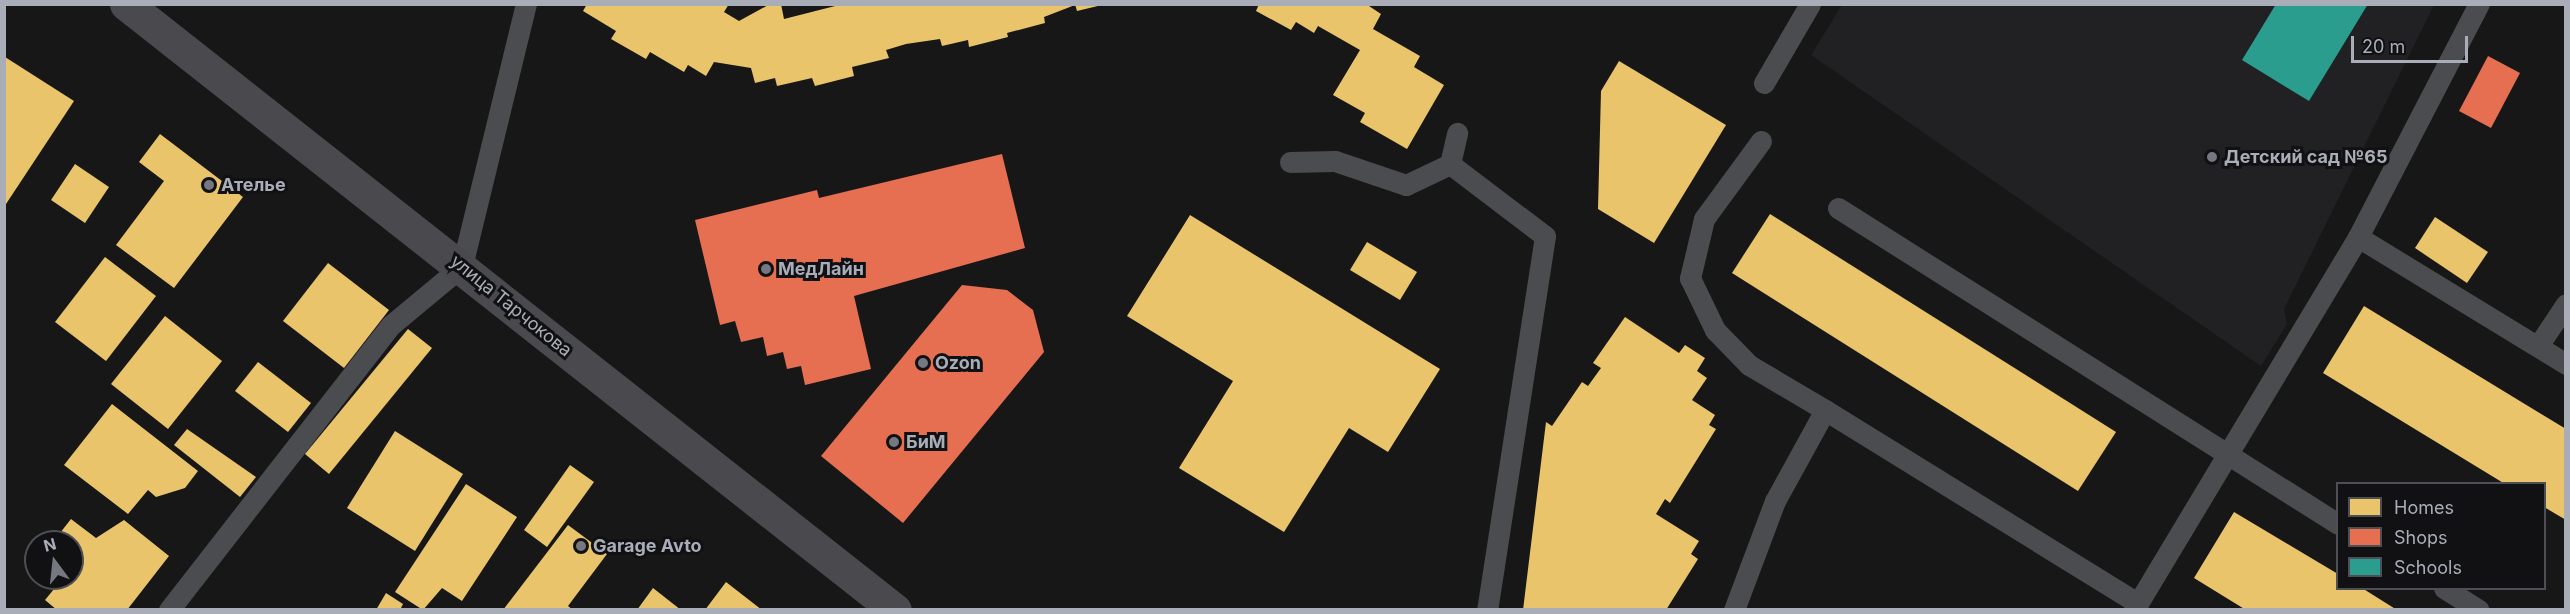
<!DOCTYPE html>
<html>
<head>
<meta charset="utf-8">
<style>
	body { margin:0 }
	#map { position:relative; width:2570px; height:614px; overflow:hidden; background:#171717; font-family:Inter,sans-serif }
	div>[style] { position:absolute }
	.built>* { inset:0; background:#212123 }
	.homes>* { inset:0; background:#e9c46a }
	.shops>* { inset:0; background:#e76f51 }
	.schools>* { inset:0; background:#2a9d8f }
	.service>* { height:21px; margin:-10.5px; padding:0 10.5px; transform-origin:10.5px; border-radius:10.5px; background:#4b4c50 }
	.secondary>* { height:33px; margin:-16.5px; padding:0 16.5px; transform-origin:16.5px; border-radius:16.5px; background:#4a4a4e }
	.dots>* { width:16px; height:16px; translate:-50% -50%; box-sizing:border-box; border:3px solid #111113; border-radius:50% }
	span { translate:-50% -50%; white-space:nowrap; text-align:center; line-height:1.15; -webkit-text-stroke:6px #111113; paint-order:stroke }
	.poi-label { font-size:18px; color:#a8adb8; font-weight:700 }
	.left { translate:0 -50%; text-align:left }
	.street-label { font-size:18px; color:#a8adb8 }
	.frame { position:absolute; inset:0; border:6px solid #a8adb8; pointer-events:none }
	.legend { position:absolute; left:2336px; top:482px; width:210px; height:108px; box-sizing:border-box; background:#111113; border:2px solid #4d4f55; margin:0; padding:8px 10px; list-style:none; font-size:18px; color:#a8adb8 }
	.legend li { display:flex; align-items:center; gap:12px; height:30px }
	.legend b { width:30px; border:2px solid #4d4f55 }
	.north { position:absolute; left:24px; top:530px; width:60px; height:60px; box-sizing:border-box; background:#111113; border:2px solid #4d4f55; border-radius:50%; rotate:345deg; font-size:16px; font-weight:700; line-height:24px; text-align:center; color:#a8adb8 }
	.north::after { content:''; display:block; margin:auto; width:21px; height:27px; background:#757880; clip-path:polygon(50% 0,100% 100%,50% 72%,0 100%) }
	.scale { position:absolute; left:2351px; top:36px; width:117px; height:27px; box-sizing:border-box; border:3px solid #a8adb8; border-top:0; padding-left:8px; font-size:18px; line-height:21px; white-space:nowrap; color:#a8adb8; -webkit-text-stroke:4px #111113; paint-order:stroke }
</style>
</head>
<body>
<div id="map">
	<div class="built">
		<i style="clip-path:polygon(1842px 5px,2434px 5px,2284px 309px,2287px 324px,2261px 366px,1811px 55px)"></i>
	</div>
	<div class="homes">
		<i style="clip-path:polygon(587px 4px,729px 4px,724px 12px,739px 21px,770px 4px,781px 4px,784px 19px,843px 4px,1075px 5px,1044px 17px,1045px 23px,1007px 33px,1008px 37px,969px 47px,968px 40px,942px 46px,940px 39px,906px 44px,886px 50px,889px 58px,852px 67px,854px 76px,815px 86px,812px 78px,777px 86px,775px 78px,755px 83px,751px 68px,714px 62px,706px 76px,688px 65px,684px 72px,650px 52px,646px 59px,611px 39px,616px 31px,583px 11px)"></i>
		<i style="clip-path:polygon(1075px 4px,1102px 4px,1102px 5px,1077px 11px)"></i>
		<i style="clip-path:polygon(1259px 4px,1366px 4px,1381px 14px,1373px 29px,1420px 56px,1414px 67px,1444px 85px,1407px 149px,1360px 122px,1365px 113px,1333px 95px,1360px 50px,1318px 26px,1314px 33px,1296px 22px,1291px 30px,1256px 11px)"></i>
		<i style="clip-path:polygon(5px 57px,74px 101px,6px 204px,5px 203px)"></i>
		<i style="clip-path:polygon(1619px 61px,1726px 125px,1654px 243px,1598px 209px,1601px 91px)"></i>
		<i style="clip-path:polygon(160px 134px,243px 197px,174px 288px,116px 245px,164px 181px,139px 162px)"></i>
		<i style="clip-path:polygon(75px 164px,109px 187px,85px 223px,51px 200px)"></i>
		<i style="clip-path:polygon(1770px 214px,2116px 432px,2078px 491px,1732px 273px)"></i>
		<i style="clip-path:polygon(1190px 215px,1440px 369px,1388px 452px,1349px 428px,1284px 532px,1179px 468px,1233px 381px,1127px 316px)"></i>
		<i style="clip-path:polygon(2435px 217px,2488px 252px,2467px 283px,2415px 248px)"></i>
		<i style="clip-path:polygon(1367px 242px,1417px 272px,1400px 300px,1350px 270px)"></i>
		<i style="clip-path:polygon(105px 257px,156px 296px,106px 361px,55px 322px)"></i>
		<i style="clip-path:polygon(328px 263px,389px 310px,344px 368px,283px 321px)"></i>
		<i style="clip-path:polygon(2364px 306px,2566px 429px,2566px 520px,2544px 507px,2544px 484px,2505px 484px,2323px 373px)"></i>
		<i style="clip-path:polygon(165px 316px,222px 361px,168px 429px,111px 384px)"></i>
		<i style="clip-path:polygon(1625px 317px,1679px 353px,1685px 345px,1705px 358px,1697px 371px,1707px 378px,1692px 400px,1715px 415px,1709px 425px,1716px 429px,1670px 503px,1665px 499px,1656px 514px,1699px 541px,1691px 554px,1698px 559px,1666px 610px,1523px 610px,1546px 422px,1552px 426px,1582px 382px,1588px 386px,1601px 368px,1593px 363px)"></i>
		<i style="clip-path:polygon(408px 329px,432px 348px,329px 474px,305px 454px)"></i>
		<i style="clip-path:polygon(258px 362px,311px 403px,288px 432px,235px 391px)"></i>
		<i style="clip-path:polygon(112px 404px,198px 471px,185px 488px,156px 497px,148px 490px,128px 514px,64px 465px)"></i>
		<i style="clip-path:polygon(187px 429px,256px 477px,240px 497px,174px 445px)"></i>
		<i style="clip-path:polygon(395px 431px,463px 474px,415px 551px,347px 508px)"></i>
		<i style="clip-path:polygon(570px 465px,594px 482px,547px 547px,524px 530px)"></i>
		<i style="clip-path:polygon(466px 484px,517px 517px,462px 601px,442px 588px,423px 610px,395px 592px)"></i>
		<i style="clip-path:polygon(2234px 512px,2338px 574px,2338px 588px,2362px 588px,2397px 610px,2246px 610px,2194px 578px)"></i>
		<i style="clip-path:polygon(71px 519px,96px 538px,124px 520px,169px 556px,127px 610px,57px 610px,45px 600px,63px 578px,72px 578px,72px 542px,53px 542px)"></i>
		<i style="clip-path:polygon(568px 525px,607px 554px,568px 606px,573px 610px,503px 610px)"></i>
		<i style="clip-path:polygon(726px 582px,762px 610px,705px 610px)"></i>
		<i style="clip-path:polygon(653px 588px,681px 610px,637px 610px)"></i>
		<i style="clip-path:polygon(386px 593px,403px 604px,400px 610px,376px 610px)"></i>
	</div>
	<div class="shops">
		<i style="clip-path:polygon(2488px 56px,2520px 73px,2491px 128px,2459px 111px)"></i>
		<i style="clip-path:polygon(1002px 154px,1025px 248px,854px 296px,871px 369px,805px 385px,801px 366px,787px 369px,783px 352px,767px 356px,763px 337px,741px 342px,735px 321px,720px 325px,695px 220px,817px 190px,819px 198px)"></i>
		<i style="clip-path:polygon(962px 285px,1007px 290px,1033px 310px,1044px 352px,903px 523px,821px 456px)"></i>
	</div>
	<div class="schools">
		<i style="clip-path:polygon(2276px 4px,2368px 4px,2309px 101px,2242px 60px)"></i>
	</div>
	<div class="service">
		<i style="left:1764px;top:83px;width:91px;rotate:-59.8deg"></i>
		<i style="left:1761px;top:141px;width:97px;rotate:126.2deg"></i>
		<i style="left:1704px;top:219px;width:61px;rotate:103.3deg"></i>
		<i style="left:1690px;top:278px;width:58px;rotate:64.3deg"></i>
		<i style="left:1715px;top:330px;width:49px;rotate:45.8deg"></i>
		<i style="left:1749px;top:365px;width:88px;rotate:30.6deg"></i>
		<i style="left:1290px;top:162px;width:45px;rotate:-1.3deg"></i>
		<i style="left:1335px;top:161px;width:75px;rotate:18.7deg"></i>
		<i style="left:1406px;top:185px;width:49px;rotate:-25.5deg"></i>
		<i style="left:1450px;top:164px;width:32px;rotate:-77deg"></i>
		<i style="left:1450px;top:164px;width:119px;rotate:37.2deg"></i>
		<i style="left:1545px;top:236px;width:378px;rotate:98.8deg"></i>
		<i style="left:1838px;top:208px;width:591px;rotate:32.29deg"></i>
		<i style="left:2358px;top:237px;width:244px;rotate:31.4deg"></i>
		<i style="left:2538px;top:346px;width:50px;rotate:-56.3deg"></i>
		<i style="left:2444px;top:588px;width:41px;rotate:32.2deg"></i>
		<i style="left:169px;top:610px;width:361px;rotate:-52.1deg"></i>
		<i style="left:391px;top:325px;width:92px;rotate:-39.7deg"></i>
		<i style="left:462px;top:266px;width:270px;rotate:-76.3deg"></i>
		<i style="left:1734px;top:610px;width:116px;rotate:-69.4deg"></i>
		<i style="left:1775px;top:501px;width:104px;rotate:-61.2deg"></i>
		<i style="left:1825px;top:410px;width:368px;rotate:31.7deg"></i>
		<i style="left:2134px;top:610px;width:435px;rotate:-59deg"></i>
		<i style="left:2358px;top:237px;width:263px;rotate:-62.6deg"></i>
	</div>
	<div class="secondary">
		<i style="left:126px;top:4px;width:979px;rotate:38.24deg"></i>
	</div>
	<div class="dots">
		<i style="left:2212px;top:157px;background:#757880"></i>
		<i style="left:209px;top:185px;background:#757880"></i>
		<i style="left:766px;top:269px;background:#757880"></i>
		<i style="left:923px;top:363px;background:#757880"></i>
		<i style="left:894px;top:442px;background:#757880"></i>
		<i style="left:581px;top:546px;background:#757880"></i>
	</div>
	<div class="poi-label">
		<span class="left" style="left:2224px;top:157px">Детский сад №65</span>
		<span class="left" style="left:221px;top:185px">Ателье</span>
		<span class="left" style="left:778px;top:269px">МедЛайн</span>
		<span class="left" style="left:935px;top:363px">Ozon</span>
		<span class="left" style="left:906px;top:442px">БиМ</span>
		<span class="left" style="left:593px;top:546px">Garage Avto</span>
	</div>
	<div class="street-label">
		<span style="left:511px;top:306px;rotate:39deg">улица Тарчокова</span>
	</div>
	<div class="frame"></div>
	<ul class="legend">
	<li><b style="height:16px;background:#e9c46a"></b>Homes</li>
	<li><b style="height:16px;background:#e76f51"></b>Shops</li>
	<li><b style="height:16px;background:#2a9d8f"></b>Schools</li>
	</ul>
	<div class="north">N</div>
	<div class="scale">20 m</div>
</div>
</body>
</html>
